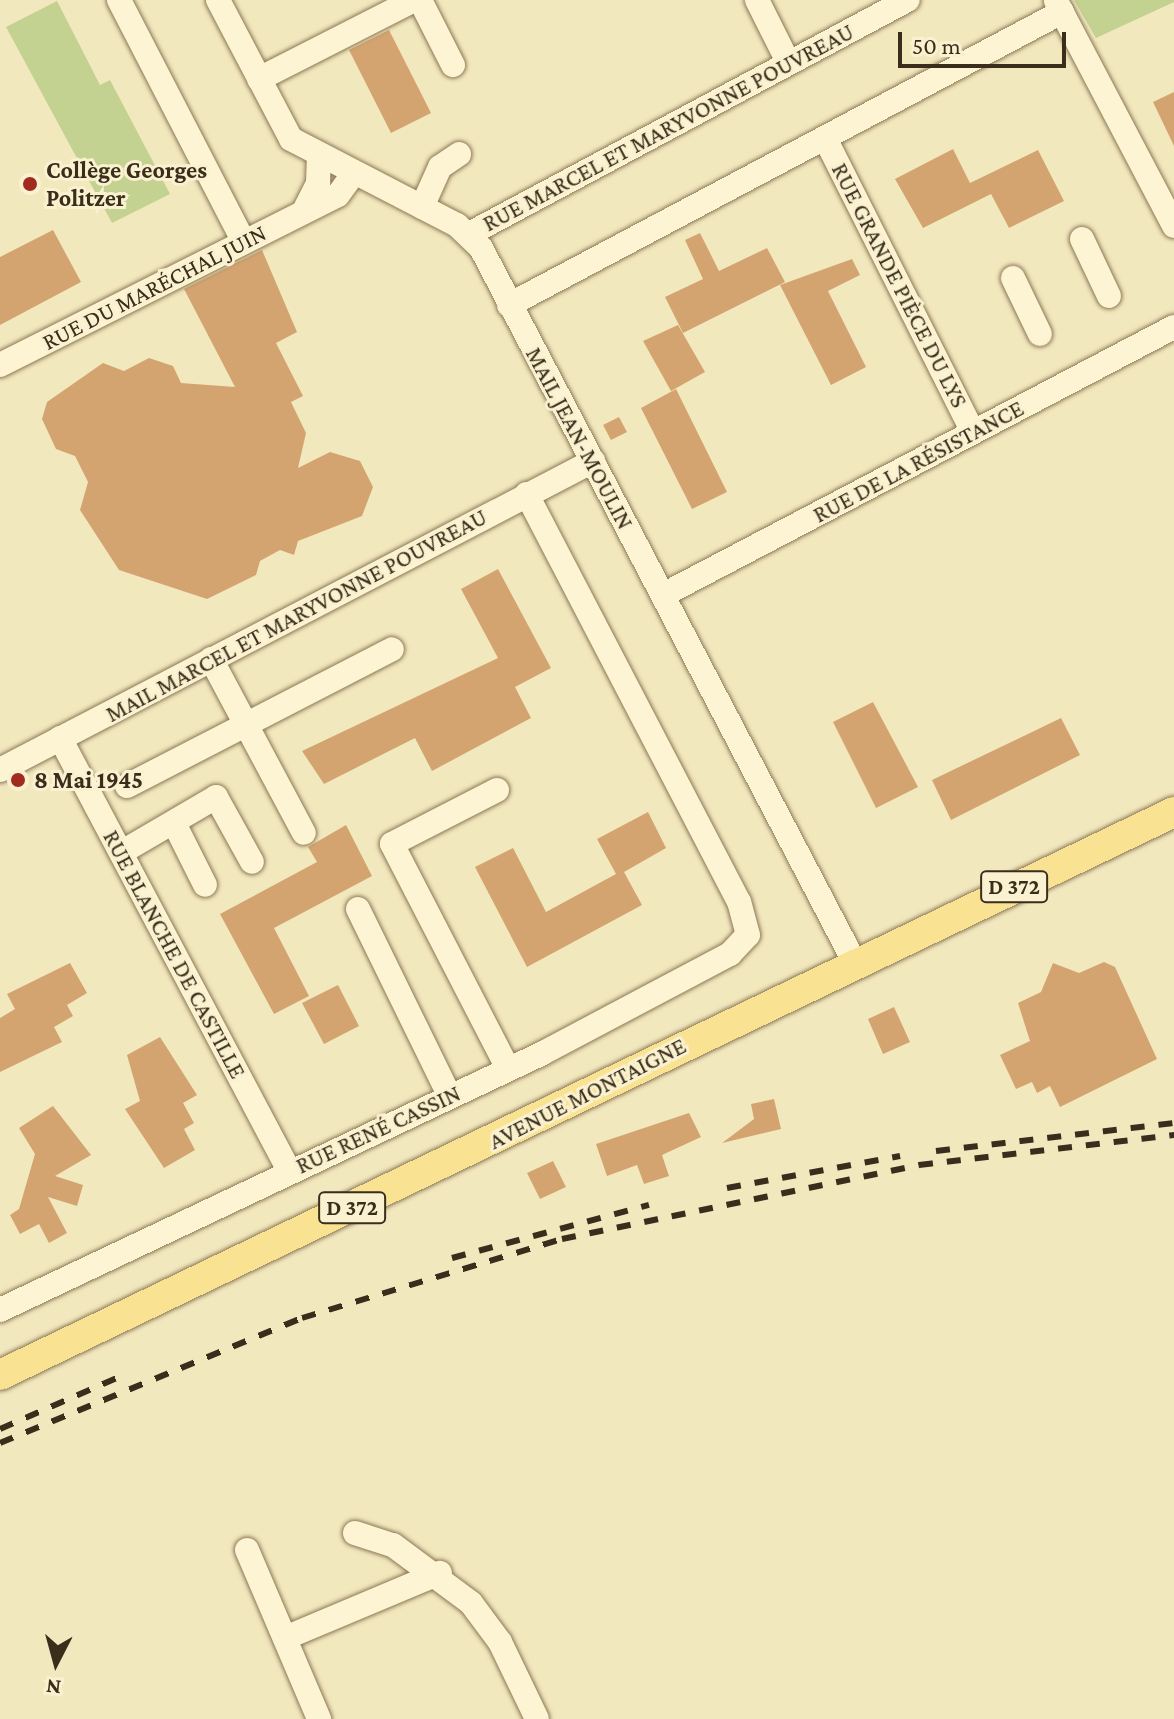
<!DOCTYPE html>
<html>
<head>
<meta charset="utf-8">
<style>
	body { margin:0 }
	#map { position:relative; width:1174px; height:1719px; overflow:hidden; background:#f2e8be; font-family:"Crimson Pro",serif }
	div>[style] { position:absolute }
	.green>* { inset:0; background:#c3d191 }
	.building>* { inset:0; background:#d4a470 }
	.roads { filter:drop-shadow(0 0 2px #8c7855) drop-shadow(0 0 2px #8c7855) }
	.minor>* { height:24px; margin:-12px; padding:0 12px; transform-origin:12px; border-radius:12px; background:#fcf4d2 }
	.major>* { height:30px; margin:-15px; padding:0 15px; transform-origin:15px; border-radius:15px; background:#f9e392 }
	.rail>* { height:6px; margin-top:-3px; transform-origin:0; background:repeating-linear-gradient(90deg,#3a2d1b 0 14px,transparent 0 28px) }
	.dots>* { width:22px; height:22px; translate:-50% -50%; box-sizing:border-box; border:4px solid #f9f1cf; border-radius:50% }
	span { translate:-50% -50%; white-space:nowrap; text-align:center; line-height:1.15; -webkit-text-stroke:6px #f9f1cf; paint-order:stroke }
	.shield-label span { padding:2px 6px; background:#f9f1cf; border:2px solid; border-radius:6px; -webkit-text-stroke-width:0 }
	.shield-label { font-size:22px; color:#3a2d1b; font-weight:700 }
	.street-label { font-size:24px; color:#3a2d1b }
	.poi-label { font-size:24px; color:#3a2d1b; font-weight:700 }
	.left { translate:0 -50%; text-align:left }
	.north { position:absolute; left:16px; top:1623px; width:80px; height:80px; -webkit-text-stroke:6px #f9f1cf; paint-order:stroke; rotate:186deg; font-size:22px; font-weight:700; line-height:32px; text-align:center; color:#3a2d1b }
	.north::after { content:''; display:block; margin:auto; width:28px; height:36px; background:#3a2d1b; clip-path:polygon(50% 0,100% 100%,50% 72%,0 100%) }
	.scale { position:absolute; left:898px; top:32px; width:168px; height:36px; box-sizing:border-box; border:4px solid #3a2d1b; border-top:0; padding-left:10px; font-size:24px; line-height:28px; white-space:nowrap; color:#3a2d1b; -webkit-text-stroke:6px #f9f1cf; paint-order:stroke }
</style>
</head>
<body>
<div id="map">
	<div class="green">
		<i style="clip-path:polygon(1074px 0,1174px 0,1174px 2px,1096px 38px)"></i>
		<i style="clip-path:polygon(57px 1px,100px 85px,110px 80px,170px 194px,112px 223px,6px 27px)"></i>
	</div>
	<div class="building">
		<i style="clip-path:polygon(389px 30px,431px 113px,391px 133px,349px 50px)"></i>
		<i style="clip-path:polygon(1174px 92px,1174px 146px,1153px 102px)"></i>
		<i style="clip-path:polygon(953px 149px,970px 183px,1038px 150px,1064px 201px,1009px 228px,991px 194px,923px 228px,895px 179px)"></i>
		<i style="clip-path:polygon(53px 230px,81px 282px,0 325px,0 257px)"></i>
		<i style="clip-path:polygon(700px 233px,719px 271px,767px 248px,785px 282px,683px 333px,665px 297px,703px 279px,685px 240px)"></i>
		<i style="clip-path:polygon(262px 250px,297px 332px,276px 343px,303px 396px,291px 402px,306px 433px,298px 468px,330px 452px,360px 461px,373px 487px,362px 516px,298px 541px,294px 555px,280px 550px,260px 561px,256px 575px,207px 599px,119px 570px,80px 510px,88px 482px,75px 456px,56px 449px,42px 419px,47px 402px,103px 363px,124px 371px,149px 358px,173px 366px,181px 383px,235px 387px,184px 289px)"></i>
		<i style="clip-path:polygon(852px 259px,860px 275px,828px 291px,866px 367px,831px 385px,780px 285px)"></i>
		<i style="clip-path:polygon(678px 325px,705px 372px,671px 391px,643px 341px)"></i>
		<i style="clip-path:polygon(676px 389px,727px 492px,692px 509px,641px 408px)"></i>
		<i style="clip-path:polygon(619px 417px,627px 432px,611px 440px,603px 425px)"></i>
		<i style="clip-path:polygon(498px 569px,551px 668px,515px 687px,531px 718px,432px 771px,415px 738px,324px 784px,302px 751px,498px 658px,461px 589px)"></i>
		<i style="clip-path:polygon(873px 702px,918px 787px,876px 808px,833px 722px)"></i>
		<i style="clip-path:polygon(1061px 718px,1080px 755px,951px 820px,932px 780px)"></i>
		<i style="clip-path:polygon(648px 812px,666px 848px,624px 872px,642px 905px,527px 967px,475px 867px,513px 848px,546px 912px,616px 874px,597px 839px)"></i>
		<i style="clip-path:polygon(346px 825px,372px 876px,274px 928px,309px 996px,274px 1014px,220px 914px,317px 862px,308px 847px)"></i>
		<i style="clip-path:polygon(1104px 962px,1115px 967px,1157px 1059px,1060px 1107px,1050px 1086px,1037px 1093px,1032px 1082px,1016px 1089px,1000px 1055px,1030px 1041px,1018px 1003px,1041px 992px,1053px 963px,1079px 973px)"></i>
		<i style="clip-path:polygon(70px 963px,87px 993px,67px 1005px,73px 1016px,54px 1027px,62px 1042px,0 1072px,0 1018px,15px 1009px,7px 994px)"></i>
		<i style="clip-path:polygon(338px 985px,359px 1026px,324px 1044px,302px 1003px)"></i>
		<i style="clip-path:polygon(894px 1007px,910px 1042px,883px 1054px,868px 1019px)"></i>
		<i style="clip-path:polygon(160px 1037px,197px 1095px,183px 1103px,194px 1123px,184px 1129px,195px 1150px,164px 1168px,125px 1109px,140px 1101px,127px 1055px)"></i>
		<i style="clip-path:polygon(774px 1099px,781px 1129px,722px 1143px,754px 1119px,751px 1104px)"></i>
		<i style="clip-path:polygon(53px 1106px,91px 1155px,55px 1176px,83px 1185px,77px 1206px,48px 1197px,67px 1233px,49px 1243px,39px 1224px,20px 1234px,10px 1215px,19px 1209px,35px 1154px,19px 1128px)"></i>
		<i style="clip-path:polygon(689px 1113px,701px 1137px,662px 1155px,669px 1176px,644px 1184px,637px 1165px,607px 1176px,596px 1144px)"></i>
		<i style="clip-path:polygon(553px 1161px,566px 1187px,540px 1199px,527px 1173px)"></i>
	</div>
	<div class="roads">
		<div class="minor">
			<i style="left:119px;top:0;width:270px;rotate:62.7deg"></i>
			<i style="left:218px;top:0;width:157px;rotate:62.3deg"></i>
			<i style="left:291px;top:139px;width:187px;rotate:27.4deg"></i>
			<i style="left:457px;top:225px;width:33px;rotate:44deg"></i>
			<i style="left:481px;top:248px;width:807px;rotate:62.39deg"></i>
			<i style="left:420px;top:0;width:73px;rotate:63.1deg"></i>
			<i style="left:757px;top:0;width:69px;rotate:63.4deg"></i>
			<i style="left:1056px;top:1px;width:254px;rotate:62.3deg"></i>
			<i style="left:259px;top:79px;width:174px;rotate:-27deg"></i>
			<i style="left:825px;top:138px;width:329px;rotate:63.3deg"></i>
			<i style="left:306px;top:207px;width:27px;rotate:-63deg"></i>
			<i style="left:318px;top:183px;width:29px;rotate:-88deg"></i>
			<i style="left:422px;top:207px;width:44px;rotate:-65.8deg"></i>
			<i style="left:440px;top:167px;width:23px;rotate:-34deg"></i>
			<i style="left:471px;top:233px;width:495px;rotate:-28.1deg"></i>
			<i style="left:1082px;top:239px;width:63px;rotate:64.7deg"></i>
			<i style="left:1013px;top:278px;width:62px;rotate:64.3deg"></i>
			<i style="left:509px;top:305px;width:626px;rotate:-27.92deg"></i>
			<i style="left:0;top:365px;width:378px;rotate:-26.7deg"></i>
			<i style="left:338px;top:195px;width:27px;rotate:-54deg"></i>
			<i style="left:663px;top:595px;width:577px;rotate:-27.68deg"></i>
			<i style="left:211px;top:659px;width:197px;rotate:61.9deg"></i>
			<i style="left:60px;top:738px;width:489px;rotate:62.1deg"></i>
			<i style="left:0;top:770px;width:669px;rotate:-27.52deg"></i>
			<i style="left:127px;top:786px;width:298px;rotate:-27.3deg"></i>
			<i style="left:497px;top:790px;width:118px;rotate:152.8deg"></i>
			<i style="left:392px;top:844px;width:253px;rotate:62.7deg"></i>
			<i style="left:174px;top:823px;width:69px;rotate:63.4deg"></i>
			<i style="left:122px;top:852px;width:109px;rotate:-30.3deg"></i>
			<i style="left:216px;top:797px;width:74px;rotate:61deg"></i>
			<i style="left:358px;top:909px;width:209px;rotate:63.9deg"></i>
			<i style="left:0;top:1310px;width:599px;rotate:-25.32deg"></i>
			<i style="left:541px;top:1054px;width:214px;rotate:-27.9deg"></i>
			<i style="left:730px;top:954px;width:26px;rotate:-47deg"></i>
			<i style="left:748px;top:935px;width:34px;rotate:-105deg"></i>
			<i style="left:739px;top:902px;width:460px;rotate:-117.5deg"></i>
			<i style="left:355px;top:1533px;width:40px;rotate:18deg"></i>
			<i style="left:393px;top:1545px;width:97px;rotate:36.6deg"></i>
			<i style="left:471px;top:1603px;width:49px;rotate:53.4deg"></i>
			<i style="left:500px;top:1642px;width:85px;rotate:64.3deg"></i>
			<i style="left:247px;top:1550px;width:184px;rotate:66.9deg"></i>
			<i style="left:285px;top:1638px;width:168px;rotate:-22.8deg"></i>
		</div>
		<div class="major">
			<i style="left:0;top:1375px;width:1302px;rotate:-25.62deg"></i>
		</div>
	</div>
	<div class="rail">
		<i style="left:936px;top:1151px;width:240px;rotate:-6.7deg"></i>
		<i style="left:727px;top:1188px;width:176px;rotate:-10.5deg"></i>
		<i style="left:452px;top:1258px;width:204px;rotate:-15.1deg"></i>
		<i style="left:0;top:1429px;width:128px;rotate:-23.6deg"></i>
		<i style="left:0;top:1443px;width:327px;rotate:-22.5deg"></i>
		<i style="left:302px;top:1318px;width:272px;rotate:-16.9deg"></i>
		<i style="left:562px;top:1239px;width:365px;rotate:-11.7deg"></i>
		<i style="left:919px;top:1165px;width:257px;rotate:-6.7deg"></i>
	</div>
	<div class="dots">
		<i style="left:30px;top:184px;background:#a12b1f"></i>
		<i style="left:18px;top:780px;background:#a12b1f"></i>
	</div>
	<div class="shield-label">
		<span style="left:1014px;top:887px">D 372</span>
		<span style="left:352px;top:1208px">D 372</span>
	</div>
	<div class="street-label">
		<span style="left:668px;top:127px;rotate:-28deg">RUE MARCEL ET MARYVONNE POUVREAU</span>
		<span style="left:900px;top:285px;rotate:63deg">RUE GRANDE PIÈCE DU LYS</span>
		<span style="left:154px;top:287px;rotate:-27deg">RUE DU MARÉCHAL JUIN</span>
		<span style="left:580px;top:438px;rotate:62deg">MAIL JEAN-MOULIN</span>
		<span style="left:918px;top:461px;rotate:-28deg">RUE DE LA RÉSISTANCE</span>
		<span style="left:296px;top:615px;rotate:-28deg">MAIL MARCEL ET MARYVONNE POUVREAU</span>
		<span style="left:175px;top:954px;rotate:62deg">RUE BLANCHE DE CASTILLE</span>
		<span style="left:587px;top:1093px;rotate:-27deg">AVENUE MONTAIGNE</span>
		<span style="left:378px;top:1129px;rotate:-25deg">RUE RENÉ CASSIN</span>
	</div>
	<div class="poi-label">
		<span class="left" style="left:46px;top:184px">Collège Georges<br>Politzer</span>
		<span class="left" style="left:34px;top:780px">8 Mai 1945</span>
	</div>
	<div class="north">N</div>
	<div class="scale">50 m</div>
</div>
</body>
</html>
